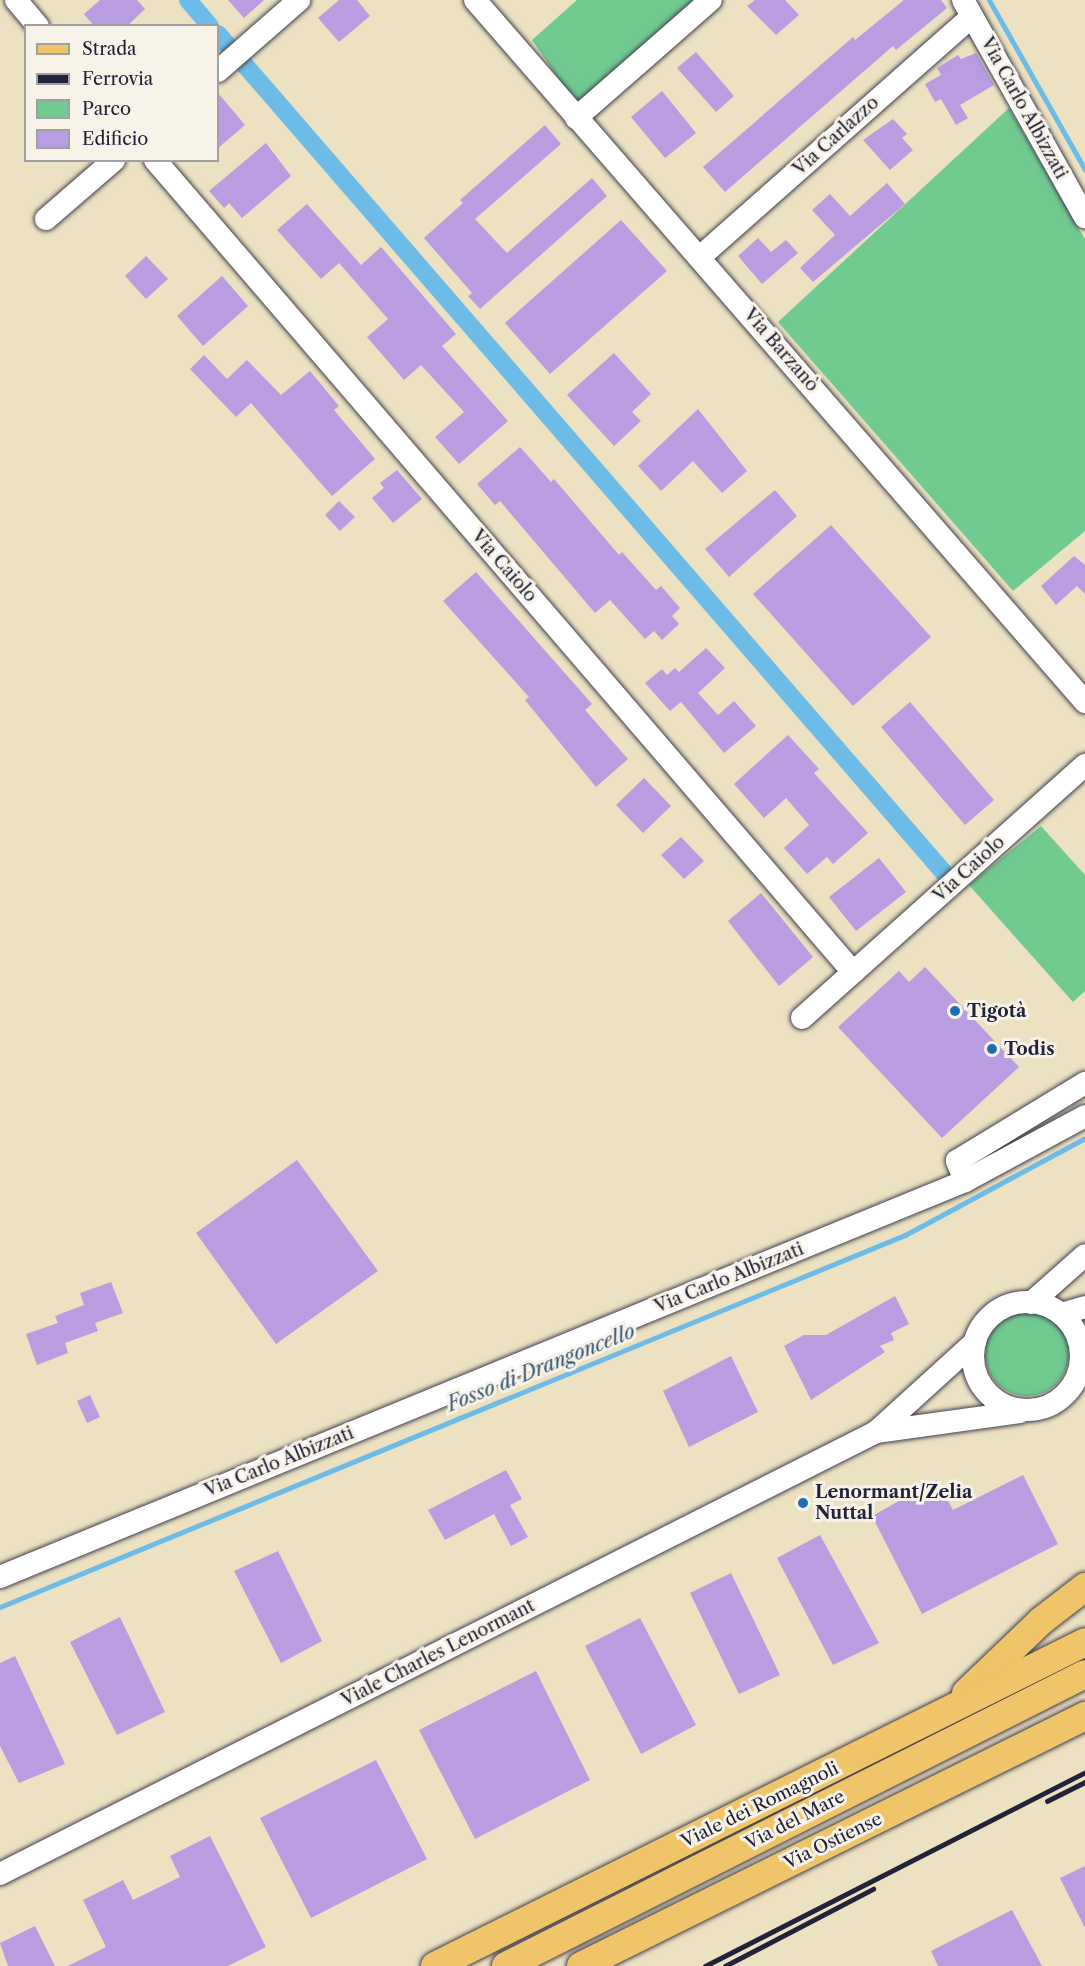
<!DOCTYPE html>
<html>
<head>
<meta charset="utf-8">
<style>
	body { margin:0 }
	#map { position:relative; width:1085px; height:1966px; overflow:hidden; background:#ece1c0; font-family:"Libre Caslon Text",serif }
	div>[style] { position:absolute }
	.green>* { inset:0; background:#71ca90 }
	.round { border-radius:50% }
	.stream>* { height:5px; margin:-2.5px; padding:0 2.5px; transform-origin:2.5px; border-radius:2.5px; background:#6dbce8 }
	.canal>* { height:18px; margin:-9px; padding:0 9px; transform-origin:9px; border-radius:9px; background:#6dbce8 }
	.building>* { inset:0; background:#b99de1 }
	.roads { filter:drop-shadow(0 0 2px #403f4f) drop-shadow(0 0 2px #403f4f) }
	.minor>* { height:22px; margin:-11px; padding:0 11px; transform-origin:11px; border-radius:11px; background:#fff }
	.minor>.ring { margin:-11px; padding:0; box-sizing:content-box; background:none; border:22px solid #fff; border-radius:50% }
	.major>* { height:28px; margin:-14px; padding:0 14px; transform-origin:14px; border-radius:14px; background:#f0c469 }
	.rail>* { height:4.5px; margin:-2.25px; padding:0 2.25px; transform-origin:2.25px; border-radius:2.25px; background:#22223b }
	.dots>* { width:16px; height:16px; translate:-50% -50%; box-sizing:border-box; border:3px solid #f7f3e8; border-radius:50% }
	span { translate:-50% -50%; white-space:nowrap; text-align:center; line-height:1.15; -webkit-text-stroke:6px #f7f3e8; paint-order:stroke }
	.street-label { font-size:18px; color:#22223b }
	.poi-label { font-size:18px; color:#22223b; font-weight:700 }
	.left { translate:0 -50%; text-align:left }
	.water-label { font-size:20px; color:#3c5878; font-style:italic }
	.legend { position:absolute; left:24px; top:24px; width:195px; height:138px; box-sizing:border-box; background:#f7f3e8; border:2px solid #a29fa3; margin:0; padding:8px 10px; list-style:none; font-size:18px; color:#22223b }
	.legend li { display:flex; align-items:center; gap:12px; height:30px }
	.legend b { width:30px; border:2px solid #a29fa3 }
</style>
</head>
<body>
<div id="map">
	<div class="green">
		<i style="clip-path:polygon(577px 0,701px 0,584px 102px,572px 98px,532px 40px)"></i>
		<i style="clip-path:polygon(1009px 108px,1085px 239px,1085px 531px,1013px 591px,778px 322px)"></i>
		<i style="clip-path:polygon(1041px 826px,1085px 875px,1085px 991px,1073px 1002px,969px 885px)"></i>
		<i class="round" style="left:985px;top:1312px;width:84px;height:84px"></i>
	</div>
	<div class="stream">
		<i style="left:989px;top:0;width:195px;rotate:60.5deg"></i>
		<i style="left:0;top:1607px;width:978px;rotate:-22.35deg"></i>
		<i style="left:905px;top:1235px;width:204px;rotate:-28.3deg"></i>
	</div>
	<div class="canal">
		<i style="left:188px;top:0;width:34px;rotate:50deg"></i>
		<i style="left:218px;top:34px;width:1112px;rotate:49.12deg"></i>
	</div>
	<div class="building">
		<i style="clip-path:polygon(100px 0,137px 0,145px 9px,127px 26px,94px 26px,84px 14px)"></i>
		<i style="clip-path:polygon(228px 0,264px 0,244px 18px)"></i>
		<i style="clip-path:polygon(339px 0,357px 0,370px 16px,339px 42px,318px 18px)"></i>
		<i style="clip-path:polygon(755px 0,785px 0,799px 15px,776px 35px,747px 6px)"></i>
		<i style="clip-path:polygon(904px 0,941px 0,947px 8px,896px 50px,893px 46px,725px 192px,703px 167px,853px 37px,855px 40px)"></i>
		<i style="clip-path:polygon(696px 52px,734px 96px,716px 112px,677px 68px)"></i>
		<i style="clip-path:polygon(976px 53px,994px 85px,960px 105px,968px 118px,956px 125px,941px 99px,935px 102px,925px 84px,941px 75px,937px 68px,958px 55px,961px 59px)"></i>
		<i style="clip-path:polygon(662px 91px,696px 133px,665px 158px,631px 117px)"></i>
		<i style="clip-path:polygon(218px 93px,245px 125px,218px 148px)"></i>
		<i style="clip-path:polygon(893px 119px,907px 134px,902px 138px,913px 150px,890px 170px,863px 140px)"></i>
		<i style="clip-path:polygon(545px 125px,561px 144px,475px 219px,507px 253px,592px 178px,607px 196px,480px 309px,468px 296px,472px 293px,424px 238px,463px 203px,460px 200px)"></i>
		<i style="clip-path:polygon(266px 143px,291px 176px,242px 218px,229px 203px,224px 208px,209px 191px)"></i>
		<i style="clip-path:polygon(887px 183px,905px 204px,813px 282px,800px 268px,835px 235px,812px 210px,830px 194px,850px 216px)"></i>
		<i style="clip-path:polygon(307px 204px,361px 265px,381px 247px,456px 334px,442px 346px,508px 421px,459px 464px,435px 437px,464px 412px,421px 365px,404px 380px,367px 337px,388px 319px,339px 263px,321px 279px,277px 230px)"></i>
		<i style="clip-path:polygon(621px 220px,667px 271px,550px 374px,505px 323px)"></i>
		<i style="clip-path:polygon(758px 238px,771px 252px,786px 240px,798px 253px,762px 284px,738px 256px)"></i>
		<i style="clip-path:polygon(146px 256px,168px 279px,146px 299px,125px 276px)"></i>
		<i style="clip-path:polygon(222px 276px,248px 306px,203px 346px,177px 316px)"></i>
		<i style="clip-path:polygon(614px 353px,651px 394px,632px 412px,641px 421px,614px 446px,567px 395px)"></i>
		<i style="clip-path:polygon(204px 355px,227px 379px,247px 360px,281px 395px,310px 371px,339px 406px,334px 410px,375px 459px,332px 496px,251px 403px,236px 417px,190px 369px)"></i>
		<i style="clip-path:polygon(698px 409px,747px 471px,722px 493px,693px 461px,661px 491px,638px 466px)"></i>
		<i style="clip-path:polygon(520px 447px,551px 482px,554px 479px,619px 555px,622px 552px,656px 590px,661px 586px,680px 608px,672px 616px,679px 624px,662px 640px,654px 631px,645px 639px,610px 600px,595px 613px,500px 501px,495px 505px,477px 484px)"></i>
		<i style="clip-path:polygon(397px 470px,422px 499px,393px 523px,372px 498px,384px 488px,380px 483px)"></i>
		<i style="clip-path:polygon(775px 490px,797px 516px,729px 577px,705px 549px)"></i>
		<i style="clip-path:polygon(339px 501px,355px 517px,340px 531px,325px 515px)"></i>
		<i style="clip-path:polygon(831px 525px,931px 637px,853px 706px,753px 594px)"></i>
		<i style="clip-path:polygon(1074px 556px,1085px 565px,1085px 594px,1077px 586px,1056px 605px,1041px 586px)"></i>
		<i style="clip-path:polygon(476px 572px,592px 704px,585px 710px,628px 759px,596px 787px,525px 700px,529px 697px,443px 601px)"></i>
		<i style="clip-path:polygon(706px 648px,725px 668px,698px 693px,718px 715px,734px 701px,756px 726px,724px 753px,681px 702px,670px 711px,645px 683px,662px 669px,667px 675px,675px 668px,679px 672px)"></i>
		<i style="clip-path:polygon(910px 702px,994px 800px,965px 825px,881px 727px)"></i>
		<i style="clip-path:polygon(788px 735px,819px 769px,814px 773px,868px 833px,833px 864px,827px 857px,807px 874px,784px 848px,809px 825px,786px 798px,764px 818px,734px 784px)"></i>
		<i style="clip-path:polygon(644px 778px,671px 806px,643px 833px,616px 805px)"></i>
		<i style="clip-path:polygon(681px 837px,704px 861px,684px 879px,661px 855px)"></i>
		<i style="clip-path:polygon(879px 858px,906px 892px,856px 931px,829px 897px)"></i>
		<i style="clip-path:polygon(761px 893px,813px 957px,779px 986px,728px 921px)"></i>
		<i style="clip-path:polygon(925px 967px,1019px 1067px,942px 1138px,838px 1027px,899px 971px,909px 982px)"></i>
		<i style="clip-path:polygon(297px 1160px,378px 1271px,276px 1344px,196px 1233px)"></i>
		<i style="clip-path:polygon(111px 1282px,123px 1313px,95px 1323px,98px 1331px,65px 1343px,68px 1353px,37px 1365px,26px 1334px,58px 1323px,55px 1316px,84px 1305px,80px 1293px)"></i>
		<i style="clip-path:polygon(895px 1296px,909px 1324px,891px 1333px,894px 1340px,880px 1346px,885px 1352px,811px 1400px,784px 1346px,804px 1335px,826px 1335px)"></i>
		<i style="clip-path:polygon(731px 1356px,758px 1412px,689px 1447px,663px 1391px)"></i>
		<i style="clip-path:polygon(90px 1395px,100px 1417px,87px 1423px,77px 1401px)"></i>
		<i style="clip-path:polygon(506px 1470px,522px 1499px,510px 1505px,528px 1537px,511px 1546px,494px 1514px,445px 1540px,428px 1510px)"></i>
		<i style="clip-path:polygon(1023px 1475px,1058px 1544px,922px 1614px,872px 1516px,937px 1480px,953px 1510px)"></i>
		<i style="clip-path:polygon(820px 1535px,879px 1643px,833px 1665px,777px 1558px)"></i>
		<i style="clip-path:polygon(278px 1551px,322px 1641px,281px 1663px,234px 1571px)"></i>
		<i style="clip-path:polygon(731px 1573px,780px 1675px,739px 1694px,690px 1593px)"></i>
		<i style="clip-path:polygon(120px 1617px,165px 1712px,117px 1735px,70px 1642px)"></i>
		<i style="clip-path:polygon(640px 1618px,696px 1725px,641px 1754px,585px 1646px)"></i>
		<i style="clip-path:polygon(15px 1656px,65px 1764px,19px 1783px,0 1746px,0 1663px)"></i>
		<i style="clip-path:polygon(536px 1671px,590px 1780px,475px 1839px,419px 1730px)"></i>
		<i style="clip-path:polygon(376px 1760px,427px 1859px,311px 1918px,260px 1818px)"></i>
		<i style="clip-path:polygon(210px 1836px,266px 1947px,228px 1966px,68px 1966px,106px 1947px,83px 1900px,123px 1880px,133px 1900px,180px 1877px,170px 1856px)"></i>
		<i style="clip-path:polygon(1085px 1866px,1085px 1928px,1060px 1878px)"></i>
		<i style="clip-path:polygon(1012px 1910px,1042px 1966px,938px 1966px,931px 1951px)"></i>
		<i style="clip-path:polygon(35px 1926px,55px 1966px,8px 1966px,0 1943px)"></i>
	</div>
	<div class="roads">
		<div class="minor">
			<i style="left:16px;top:0;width:34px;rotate:50deg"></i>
			<i style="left:475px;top:0;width:930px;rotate:49.01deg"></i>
			<i style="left:963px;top:0;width:249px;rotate:60.7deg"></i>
			<i style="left:218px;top:71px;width:108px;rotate:-41.2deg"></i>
			<i style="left:576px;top:118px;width:179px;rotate:-41.2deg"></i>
			<i style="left:155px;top:160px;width:1071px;rotate:49.32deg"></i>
			<i style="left:46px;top:219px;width:90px;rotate:-40.9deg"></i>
			<i style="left:700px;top:257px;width:363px;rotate:-41.5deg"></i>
			<i style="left:802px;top:1018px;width:380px;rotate:-41.8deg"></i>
			<i style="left:965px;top:1181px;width:22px;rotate:-112deg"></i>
			<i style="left:957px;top:1161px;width:150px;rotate:-31.4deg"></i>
			<i class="ring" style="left:973px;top:1302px;width:86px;height:86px"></i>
			<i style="left:1031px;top:1303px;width:72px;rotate:-41.6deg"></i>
			<i style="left:1061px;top:1314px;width:25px;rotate:-16deg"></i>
			<i style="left:876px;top:1432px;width:145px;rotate:-7.9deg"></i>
			<i style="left:0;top:1577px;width:1043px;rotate:-22.31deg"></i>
			<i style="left:965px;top:1181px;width:136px;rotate:-28.4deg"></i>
			<i style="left:0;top:1874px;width:981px;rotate:-26.77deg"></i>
			<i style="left:876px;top:1432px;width:134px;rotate:-42.3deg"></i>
		</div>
		<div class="major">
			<i style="left:966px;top:1693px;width:104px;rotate:-43.8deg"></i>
			<i style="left:1041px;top:1621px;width:56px;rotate:-37.7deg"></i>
			<i style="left:435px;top:1966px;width:726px;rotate:-26.49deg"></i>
			<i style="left:506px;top:1966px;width:648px;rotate:-26.76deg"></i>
			<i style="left:581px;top:1966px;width:563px;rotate:-26.38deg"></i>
		</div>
	</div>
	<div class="rail">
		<i style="left:1047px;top:1801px;width:42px;rotate:-26.6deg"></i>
		<i style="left:705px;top:1966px;width:427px;rotate:-27deg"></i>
		<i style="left:725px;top:1966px;width:167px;rotate:-27.5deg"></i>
	</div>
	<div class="dots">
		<i style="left:955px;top:1011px;background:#1f6fb2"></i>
		<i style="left:992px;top:1049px;background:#1f6fb2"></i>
		<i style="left:803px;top:1503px;background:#1f6fb2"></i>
	</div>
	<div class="street-label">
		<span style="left:1024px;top:108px;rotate:61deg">Via Carlo Albizzati</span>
		<span style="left:836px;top:136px;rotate:-42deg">Via Carlazzo</span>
		<span style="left:781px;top:350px;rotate:49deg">Via Barzanò</span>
		<span style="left:504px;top:566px;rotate:49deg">Via Caiolo</span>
		<span style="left:969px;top:869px;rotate:-42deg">Via Caiolo</span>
		<span style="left:729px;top:1278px;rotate:-22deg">Via Carlo Albizzati</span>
		<span style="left:279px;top:1462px;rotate:-22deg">Via Carlo Albizzati</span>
		<span style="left:438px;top:1653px;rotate:-27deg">Viale Charles Lenormant</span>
		<span style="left:760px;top:1805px;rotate:-26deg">Viale dei Romagnoli</span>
		<span style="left:795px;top:1820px;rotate:-27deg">Via del Mare</span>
		<span style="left:833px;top:1841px;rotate:-26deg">Via Ostiense</span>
	</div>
	<div class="poi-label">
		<span class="left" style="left:967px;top:1011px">Tigotà</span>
		<span class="left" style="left:1004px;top:1049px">Todis</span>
		<span class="left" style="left:815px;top:1503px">Lenormant/Zelia<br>Nuttal</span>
	</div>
	<div class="water-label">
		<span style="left:541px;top:1368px;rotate:-22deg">Fosso di Drangoncello</span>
	</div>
	<ul class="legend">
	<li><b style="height:8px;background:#f0c469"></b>Strada</li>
	<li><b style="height:8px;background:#22223b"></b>Ferrovia</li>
	<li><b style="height:16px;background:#71ca90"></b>Parco</li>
	<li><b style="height:16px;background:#b99de1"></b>Edificio</li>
	</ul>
</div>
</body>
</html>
